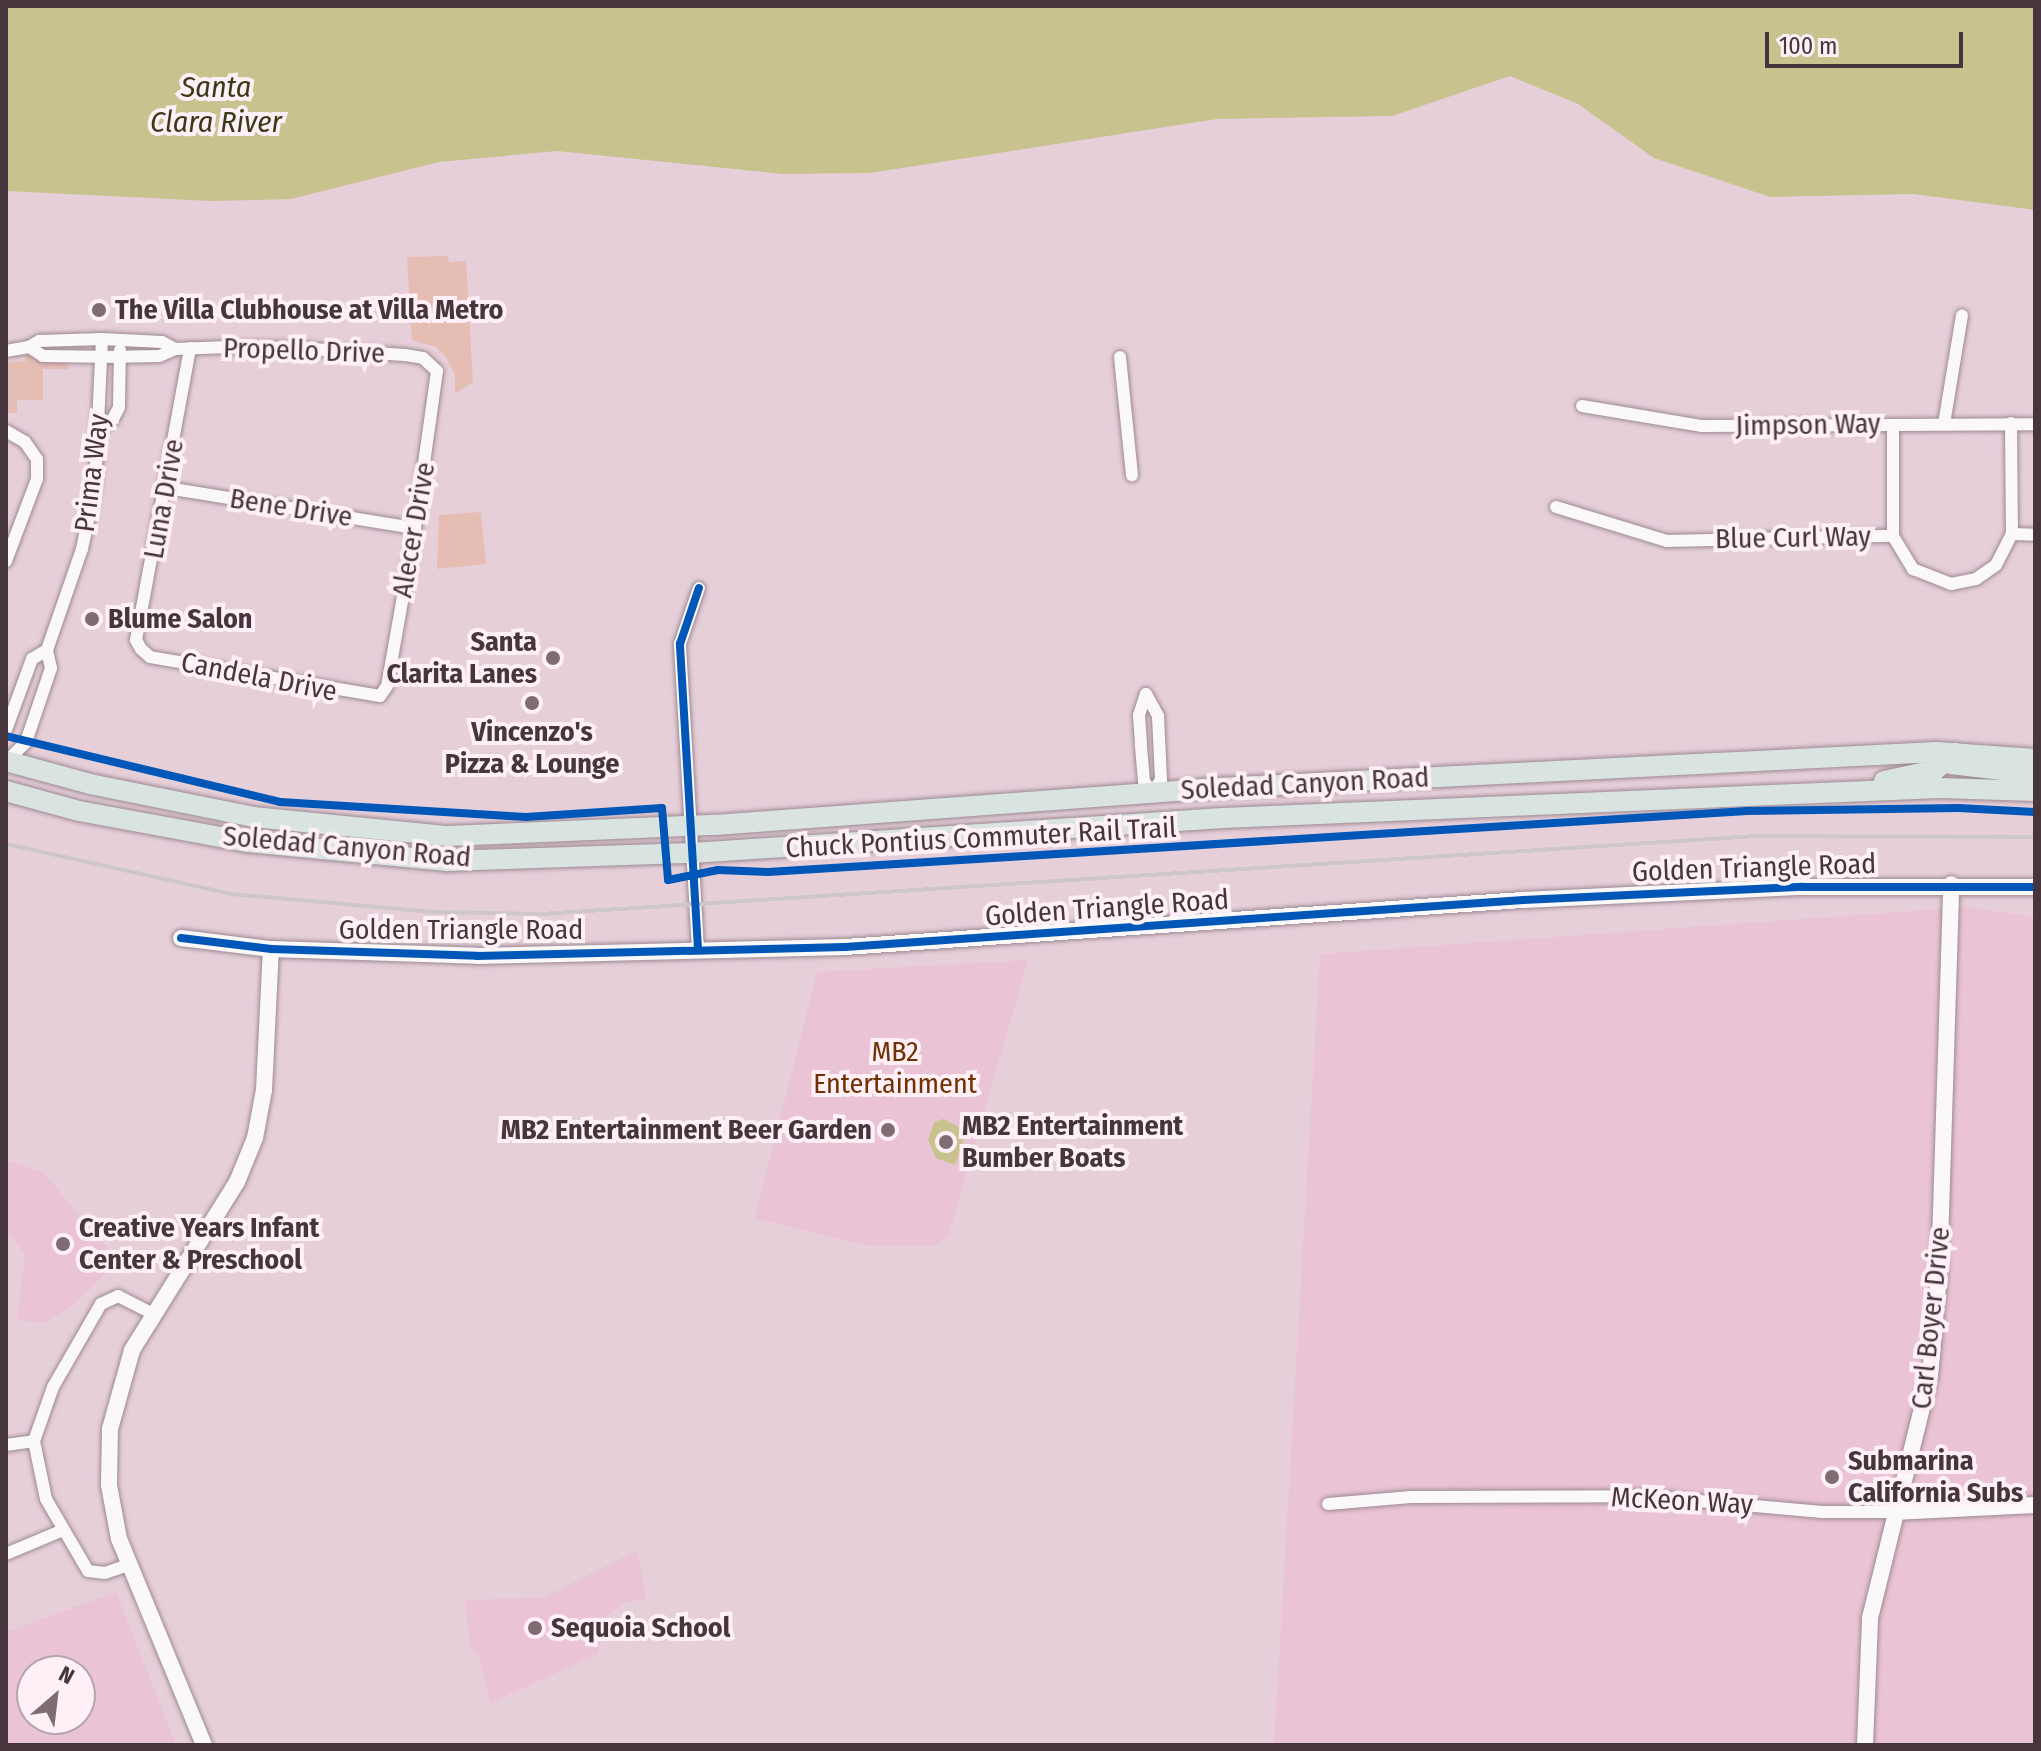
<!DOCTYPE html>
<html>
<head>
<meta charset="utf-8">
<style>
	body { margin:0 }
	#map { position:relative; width:2041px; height:1751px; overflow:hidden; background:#e7cfda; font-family:"Fira Sans Condensed",sans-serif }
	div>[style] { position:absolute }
	.built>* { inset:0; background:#eac3d5 }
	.green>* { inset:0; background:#e5bdb3 }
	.water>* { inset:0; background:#c8c28e }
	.roads { filter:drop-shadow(0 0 2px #9c8a92) drop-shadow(0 0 2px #9c8a92) }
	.minor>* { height:12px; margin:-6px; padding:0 6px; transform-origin:6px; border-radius:6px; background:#fbf8f9 }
	.tertiary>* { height:16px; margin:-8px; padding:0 8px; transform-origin:8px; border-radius:8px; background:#fbf8f9 }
	.primary>* { height:20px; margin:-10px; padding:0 10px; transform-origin:10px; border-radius:10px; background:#d9e3e2 }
	.rail>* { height:4px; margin:-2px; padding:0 2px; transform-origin:2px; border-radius:2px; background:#cec7ca }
	.cycleway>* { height:8px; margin:-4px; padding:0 4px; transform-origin:4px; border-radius:4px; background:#0057b8 }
	.dots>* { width:22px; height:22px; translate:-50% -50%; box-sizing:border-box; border:4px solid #fef0f6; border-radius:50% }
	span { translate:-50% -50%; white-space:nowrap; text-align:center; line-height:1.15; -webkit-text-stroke:8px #fef0f6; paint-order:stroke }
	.poi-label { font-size:28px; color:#46353d; font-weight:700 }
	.left { translate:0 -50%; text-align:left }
	.right { translate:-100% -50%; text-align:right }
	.street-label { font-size:28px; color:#46353d }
	.park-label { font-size:28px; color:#703000 }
	.water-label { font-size:30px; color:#3a3a18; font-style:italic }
	.frame { position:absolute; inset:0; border:8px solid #46353d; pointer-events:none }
	.north { position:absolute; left:16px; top:1655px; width:80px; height:80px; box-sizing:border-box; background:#fef0f6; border:2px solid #b4a5ac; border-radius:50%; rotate:28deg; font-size:22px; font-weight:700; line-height:32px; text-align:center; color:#46353d }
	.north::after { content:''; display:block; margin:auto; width:28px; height:36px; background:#7e6b74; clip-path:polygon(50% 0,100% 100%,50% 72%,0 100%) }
	.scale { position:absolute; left:1765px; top:32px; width:198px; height:36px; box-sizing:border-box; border:4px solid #46353d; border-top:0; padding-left:10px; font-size:24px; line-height:28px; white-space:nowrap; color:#46353d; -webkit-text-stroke:6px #fef0f6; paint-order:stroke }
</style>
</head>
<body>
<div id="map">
	<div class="built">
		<i style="clip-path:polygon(1967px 907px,2035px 917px,2035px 1745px,1274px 1745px,1320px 954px)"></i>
		<i style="clip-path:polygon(1028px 960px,948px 1237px,933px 1246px,864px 1245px,755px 1218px,817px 972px)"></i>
		<i style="clip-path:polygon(6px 1160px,43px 1172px,119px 1261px,69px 1308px,44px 1323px,17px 1320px,25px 1254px,6px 1230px)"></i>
		<i style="clip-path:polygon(638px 1550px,646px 1599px,623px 1603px,606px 1617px,598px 1654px,490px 1703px,479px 1656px,470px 1647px,465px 1600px,543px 1598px)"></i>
		<i style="clip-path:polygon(evenodd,116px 1592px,176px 1745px,6px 1745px,6px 1632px,116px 1592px,80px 1671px,80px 1719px,32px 1719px,32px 1671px,80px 1671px)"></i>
	</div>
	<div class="green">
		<i style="clip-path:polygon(448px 256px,449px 262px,466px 261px,473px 382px,455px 394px,455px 375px,446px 357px,436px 347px,412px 340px,407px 257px)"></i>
		<i style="clip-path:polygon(26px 355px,67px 363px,68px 369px,43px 369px,43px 400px,17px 400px,17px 413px,6px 413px,6px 363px,25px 361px)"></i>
		<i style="clip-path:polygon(481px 512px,486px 564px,437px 569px,439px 515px)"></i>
	</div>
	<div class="water">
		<i style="clip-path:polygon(6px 6px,2035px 6px,2035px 210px,1913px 194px,1770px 197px,1654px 158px,1578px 104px,1510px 76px,1392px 116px,1217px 119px,870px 173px,783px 174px,557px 151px,439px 162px,291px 199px,211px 201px,6px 191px)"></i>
		<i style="clip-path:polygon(943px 1119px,967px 1131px,955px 1165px,936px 1158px,928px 1140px,934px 1122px)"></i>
	</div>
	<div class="roads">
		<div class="minor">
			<i style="left:102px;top:339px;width:60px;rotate:2.9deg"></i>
			<i style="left:162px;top:342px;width:15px;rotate:28deg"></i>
			<i style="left:175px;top:349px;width:17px;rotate:156deg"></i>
			<i style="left:159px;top:356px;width:39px;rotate:179deg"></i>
			<i style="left:120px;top:357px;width:77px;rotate:-179.3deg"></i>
			<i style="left:43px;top:356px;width:17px;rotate:-147deg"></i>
			<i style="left:29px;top:347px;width:12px;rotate:-31deg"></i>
			<i style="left:39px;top:341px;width:63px;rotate:-1.8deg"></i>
			<i style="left:175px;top:349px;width:54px;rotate:-2.1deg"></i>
			<i style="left:229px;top:347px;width:68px;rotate:0.8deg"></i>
			<i style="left:297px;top:348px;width:108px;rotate:3.7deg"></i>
			<i style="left:405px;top:355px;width:18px;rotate:9deg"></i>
			<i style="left:423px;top:358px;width:19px;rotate:43deg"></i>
			<i style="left:437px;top:371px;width:159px;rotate:98deg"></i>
			<i style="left:415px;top:528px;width:160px;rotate:100deg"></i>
			<i style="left:387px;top:686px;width:12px;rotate:125deg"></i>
			<i style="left:380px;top:696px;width:233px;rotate:-170.4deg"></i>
			<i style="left:150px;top:657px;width:12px;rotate:-138deg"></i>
			<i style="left:141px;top:649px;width:10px;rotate:-119deg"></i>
			<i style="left:136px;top:640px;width:297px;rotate:-79.5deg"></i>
			<i style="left:6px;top:351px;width:23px;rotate:-10deg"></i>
			<i style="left:1120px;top:357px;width:119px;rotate:84.2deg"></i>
			<i style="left:1582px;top:406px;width:122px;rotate:9.5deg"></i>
			<i style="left:1702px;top:426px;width:333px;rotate:-0.3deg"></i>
			<i style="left:2011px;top:423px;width:111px;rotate:89.5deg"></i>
			<i style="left:1944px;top:424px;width:110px;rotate:-80.6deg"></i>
			<i style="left:1893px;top:425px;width:111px;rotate:90deg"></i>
			<i style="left:99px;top:430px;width:18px;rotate:-38deg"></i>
			<i style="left:113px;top:419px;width:13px;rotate:-63deg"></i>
			<i style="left:119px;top:407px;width:57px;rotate:-89deg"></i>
			<i style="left:6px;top:431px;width:22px;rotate:30deg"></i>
			<i style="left:25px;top:442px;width:21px;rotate:55deg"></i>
			<i style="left:37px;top:459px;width:20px;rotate:90deg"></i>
			<i style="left:37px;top:479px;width:88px;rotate:110.7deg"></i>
			<i style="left:167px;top:488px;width:251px;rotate:9.2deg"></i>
			<i style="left:1556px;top:507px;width:116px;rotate:17deg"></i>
			<i style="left:1667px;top:541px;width:226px;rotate:-1.3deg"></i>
			<i style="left:1893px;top:536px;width:39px;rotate:59deg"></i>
			<i style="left:1913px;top:569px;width:41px;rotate:21.5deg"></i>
			<i style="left:1951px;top:584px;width:25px;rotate:-11deg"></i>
			<i style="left:1976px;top:579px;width:24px;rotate:-35deg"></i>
			<i style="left:1996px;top:565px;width:35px;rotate:-63deg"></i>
			<i style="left:2012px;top:534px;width:23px;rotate:2deg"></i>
			<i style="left:1146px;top:694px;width:25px;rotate:61deg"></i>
			<i style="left:1158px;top:716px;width:64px;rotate:87.3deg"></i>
			<i style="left:1161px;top:780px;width:16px;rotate:125deg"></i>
			<i style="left:1152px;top:793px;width:14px;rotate:-124deg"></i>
			<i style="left:1144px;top:781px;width:37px;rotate:-95deg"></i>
			<i style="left:1141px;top:744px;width:29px;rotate:-94deg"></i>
			<i style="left:1139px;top:715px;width:22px;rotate:-72deg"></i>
			<i style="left:6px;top:730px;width:76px;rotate:-69.9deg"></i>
			<i style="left:32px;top:659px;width:17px;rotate:-31deg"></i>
			<i style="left:7px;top:761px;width:27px;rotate:-45deg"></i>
			<i style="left:26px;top:742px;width:78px;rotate:-71.3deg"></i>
			<i style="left:51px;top:668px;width:18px;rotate:-103deg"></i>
			<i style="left:47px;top:650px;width:107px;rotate:-70.9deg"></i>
			<i style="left:82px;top:549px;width:63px;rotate:-78.2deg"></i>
			<i style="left:95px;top:487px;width:148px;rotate:-87.3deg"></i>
			<i style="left:698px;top:949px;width:306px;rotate:-93.4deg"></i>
			<i style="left:680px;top:644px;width:59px;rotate:-71.3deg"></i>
			<i style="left:6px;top:1445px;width:28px;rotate:-8deg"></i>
			<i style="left:1328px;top:1504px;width:83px;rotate:-4.8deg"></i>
			<i style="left:1411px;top:1497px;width:232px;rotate:-0.2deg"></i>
			<i style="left:1643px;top:1496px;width:180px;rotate:5.1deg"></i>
			<i style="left:1822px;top:1512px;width:71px"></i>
			<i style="left:6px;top:1554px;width:62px;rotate:-22.8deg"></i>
			<i style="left:128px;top:1565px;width:24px;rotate:161deg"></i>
			<i style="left:105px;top:1573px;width:17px;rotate:-173deg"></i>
			<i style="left:88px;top:1571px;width:83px;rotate:-120.3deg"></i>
			<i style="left:46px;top:1499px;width:59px;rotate:-101.7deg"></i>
			<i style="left:34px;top:1441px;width:57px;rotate:-70.6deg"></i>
			<i style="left:53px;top:1387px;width:96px;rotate:-60deg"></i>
			<i style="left:101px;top:1304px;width:19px;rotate:-25deg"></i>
			<i style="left:118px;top:1296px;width:38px;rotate:27deg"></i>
		</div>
		<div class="tertiary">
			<i style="left:181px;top:938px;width:91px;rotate:7deg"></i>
			<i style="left:271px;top:949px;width:206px;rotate:1.9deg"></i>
			<i style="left:477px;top:956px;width:368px;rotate:-1.4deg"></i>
			<i style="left:845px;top:947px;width:680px;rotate:-3.97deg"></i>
			<i style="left:1523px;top:900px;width:280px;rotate:-2.7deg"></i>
			<i style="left:1803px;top:887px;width:232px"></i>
			<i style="left:1893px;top:1512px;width:142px;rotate:-2.8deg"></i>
			<i style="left:204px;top:1745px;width:223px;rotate:-112.4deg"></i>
			<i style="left:119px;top:1539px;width:55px;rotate:-100.5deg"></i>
			<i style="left:109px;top:1485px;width:56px;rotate:-89deg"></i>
			<i style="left:110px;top:1429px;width:82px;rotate:-74.4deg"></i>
			<i style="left:132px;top:1350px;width:198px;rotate:-58deg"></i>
			<i style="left:237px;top:1182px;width:48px;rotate:-67.8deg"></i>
			<i style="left:255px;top:1138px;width:49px;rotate:-79.4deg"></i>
			<i style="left:264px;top:1090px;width:141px;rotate:-87.2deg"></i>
			<i style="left:1865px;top:1745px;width:127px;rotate:-87.7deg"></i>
			<i style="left:1870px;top:1618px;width:250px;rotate:-76.1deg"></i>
			<i style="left:1930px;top:1375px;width:99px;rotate:-84.8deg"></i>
			<i style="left:1939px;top:1276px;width:392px;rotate:-88.2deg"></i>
		</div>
		<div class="primary">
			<i style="left:6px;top:761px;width:87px;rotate:15.3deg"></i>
			<i style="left:90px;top:784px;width:166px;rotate:11.4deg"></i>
			<i style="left:253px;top:817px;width:196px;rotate:5.6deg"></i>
			<i style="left:448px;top:836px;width:267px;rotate:-2.4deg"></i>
			<i style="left:715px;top:825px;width:504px;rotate:-4.21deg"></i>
			<i style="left:1218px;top:788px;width:719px;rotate:-2.87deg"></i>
			<i style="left:1936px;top:752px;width:99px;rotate:4deg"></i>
			<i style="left:1951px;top:764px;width:85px;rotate:6.8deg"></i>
			<i style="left:1884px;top:781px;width:52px;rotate:-12.2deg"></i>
			<i style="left:1935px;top:770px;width:27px;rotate:-39deg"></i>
			<i style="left:6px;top:791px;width:76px;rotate:15.3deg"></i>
			<i style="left:79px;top:811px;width:172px;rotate:10.4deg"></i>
			<i style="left:248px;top:842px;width:200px;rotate:5.5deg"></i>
			<i style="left:447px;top:861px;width:245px;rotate:-1.9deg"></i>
			<i style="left:692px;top:853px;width:532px;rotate:-3.77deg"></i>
			<i style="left:1223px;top:818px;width:717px;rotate:-2.4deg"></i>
			<i style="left:1939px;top:788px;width:96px;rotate:1.8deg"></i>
		</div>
	</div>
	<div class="rail">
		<i style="left:6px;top:844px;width:230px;rotate:12.5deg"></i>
		<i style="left:231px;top:894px;width:203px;rotate:5.1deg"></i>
		<i style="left:433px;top:912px;width:108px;rotate:1.1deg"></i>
		<i style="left:541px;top:914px;width:1218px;rotate:-3.67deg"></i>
		<i style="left:1757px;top:836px;width:278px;rotate:0.2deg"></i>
	</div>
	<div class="cycleway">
		<i style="left:6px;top:736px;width:282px;rotate:13.5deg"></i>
		<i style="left:280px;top:802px;width:246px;rotate:3.5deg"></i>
		<i style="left:526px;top:817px;width:136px;rotate:-3.8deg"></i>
		<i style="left:662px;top:808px;width:72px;rotate:85.2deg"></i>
		<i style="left:668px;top:880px;width:51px;rotate:-11.3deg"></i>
		<i style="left:718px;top:870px;width:50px;rotate:2.3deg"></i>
		<i style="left:768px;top:872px;width:981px;rotate:-3.57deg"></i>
		<i style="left:1747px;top:811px;width:211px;rotate:-0.8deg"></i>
		<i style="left:1958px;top:808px;width:77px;rotate:3deg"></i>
		<i style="left:181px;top:938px;width:91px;rotate:7deg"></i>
		<i style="left:271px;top:949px;width:206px;rotate:1.9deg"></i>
		<i style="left:477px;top:956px;width:368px;rotate:-1.4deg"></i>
		<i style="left:845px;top:947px;width:680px;rotate:-3.97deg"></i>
		<i style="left:1523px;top:900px;width:280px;rotate:-2.7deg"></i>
		<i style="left:1803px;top:887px;width:232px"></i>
		<i style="left:698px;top:949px;width:306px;rotate:-93.4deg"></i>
		<i style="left:680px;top:644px;width:59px;rotate:-71.3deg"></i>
	</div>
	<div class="dots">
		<i style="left:99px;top:310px;background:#7e6b74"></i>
		<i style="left:92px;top:619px;background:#7e6b74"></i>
		<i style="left:553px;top:658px;background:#7e6b74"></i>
		<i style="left:532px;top:703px;background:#7e6b74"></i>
		<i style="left:888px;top:1130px;background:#7e6b74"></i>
		<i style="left:946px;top:1142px;background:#7e6b74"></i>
		<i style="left:63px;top:1244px;background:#7e6b74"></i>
		<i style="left:1832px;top:1477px;background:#7e6b74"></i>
		<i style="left:535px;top:1628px;background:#7e6b74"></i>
	</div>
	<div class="poi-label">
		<span class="left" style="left:115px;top:310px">The Villa Clubhouse at Villa Metro</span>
		<span class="left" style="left:108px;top:619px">Blume Salon</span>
		<span class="right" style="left:537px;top:658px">Santa<br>Clarita Lanes</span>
		<span style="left:532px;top:748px">Vincenzo's<br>Pizza &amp; Lounge</span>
		<span class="left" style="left:962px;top:1142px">MB2 Entertainment<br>Bumber Boats</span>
		<span class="right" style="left:872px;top:1130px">MB2 Entertainment Beer Garden</span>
		<span class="left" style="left:79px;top:1244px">Creative Years Infant<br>Center &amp; Preschool</span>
		<span class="left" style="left:1848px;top:1477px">Submarina<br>California Subs</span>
		<span class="left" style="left:551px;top:1628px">Sequoia School</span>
	</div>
	<div class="street-label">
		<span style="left:304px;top:351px;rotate:2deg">Propello Drive</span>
		<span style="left:1808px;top:425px;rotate:-1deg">Jimpson Way</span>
		<span style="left:92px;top:473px;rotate:-83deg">Prima Way</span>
		<span style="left:164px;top:499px;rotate:-80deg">Luna Drive</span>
		<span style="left:291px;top:508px;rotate:9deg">Bene Drive</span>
		<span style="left:414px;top:530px;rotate:-80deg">Alecer Drive</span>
		<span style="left:1793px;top:538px;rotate:-1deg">Blue Curl Way</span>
		<span style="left:259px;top:677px;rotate:11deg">Candela Drive</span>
		<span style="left:1305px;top:784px;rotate:-3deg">Soledad Canyon Road</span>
		<span style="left:981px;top:838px;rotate:-3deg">Chuck Pontius Commuter Rail Trail</span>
		<span style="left:347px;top:847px;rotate:5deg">Soledad Canyon Road</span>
		<span style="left:1754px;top:868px;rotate:-2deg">Golden Triangle Road</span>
		<span style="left:1107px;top:908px;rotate:-4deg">Golden Triangle Road</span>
		<span style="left:461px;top:930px">Golden Triangle Road</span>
		<span style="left:1931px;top:1318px;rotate:-84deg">Carl Boyer Drive</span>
		<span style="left:1682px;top:1501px;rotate:3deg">McKeon Way</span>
	</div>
	<div class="park-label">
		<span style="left:895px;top:1068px">MB2<br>Entertainment</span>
	</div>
	<div class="water-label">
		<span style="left:216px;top:104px">Santa<br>Clara River</span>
	</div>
	<div class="frame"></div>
	<div class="north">N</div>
	<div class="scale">100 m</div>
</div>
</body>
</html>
